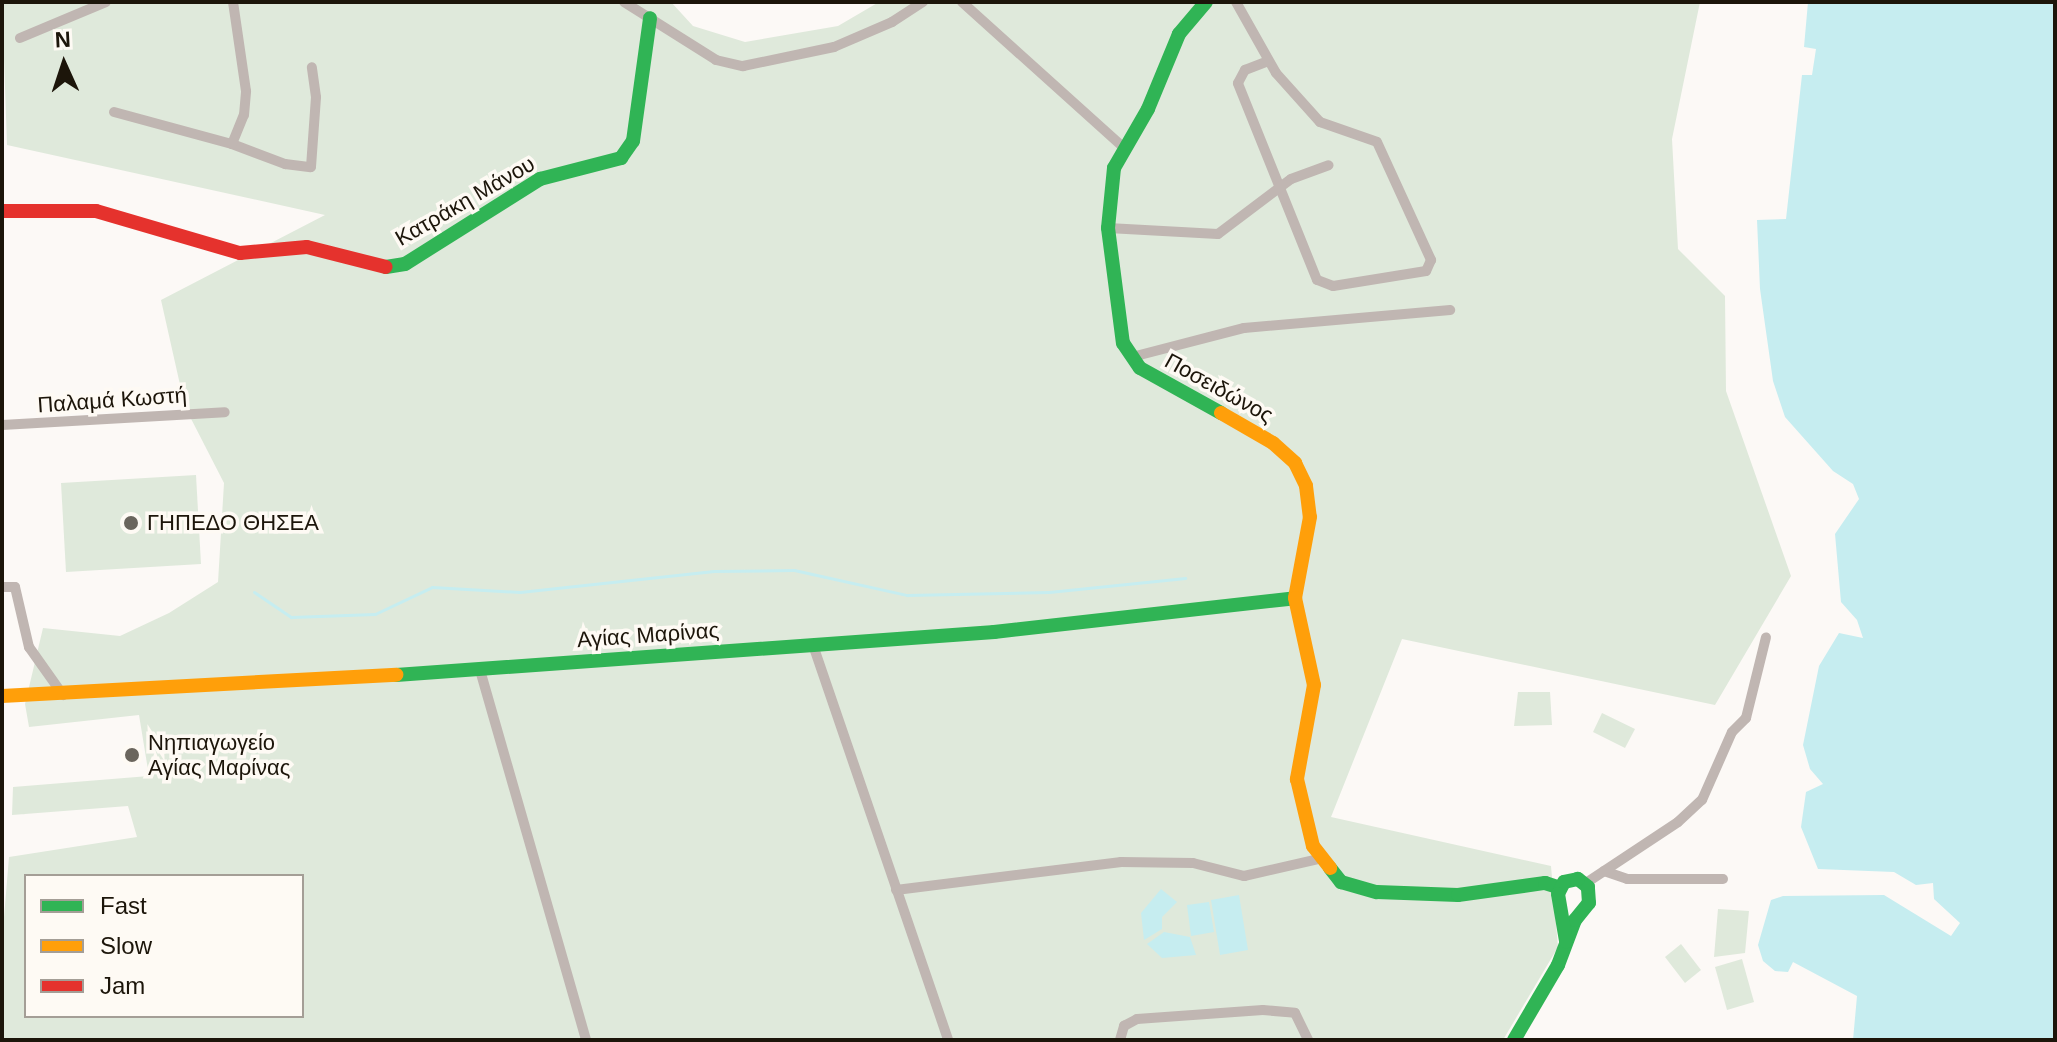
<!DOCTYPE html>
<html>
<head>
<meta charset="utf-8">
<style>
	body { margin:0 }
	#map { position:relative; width:2057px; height:1042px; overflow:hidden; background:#fcf9f6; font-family:Arial,sans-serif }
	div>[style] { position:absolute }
	.green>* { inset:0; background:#dfe9db }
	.water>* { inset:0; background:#c6edf0 }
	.stream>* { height:3px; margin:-1.5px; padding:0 1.5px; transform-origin:1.5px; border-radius:1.5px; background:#c6edf0 }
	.street>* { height:10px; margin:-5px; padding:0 5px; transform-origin:5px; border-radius:5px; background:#c0b6b2 }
	.fast>* { height:14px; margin:-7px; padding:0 7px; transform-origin:7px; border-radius:7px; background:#30b455 }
	.slow>* { height:14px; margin:-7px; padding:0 7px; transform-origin:7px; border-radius:7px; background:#ff9f0a }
	.jam>* { height:14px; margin:-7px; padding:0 7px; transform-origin:7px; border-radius:7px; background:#e5322d }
	.dots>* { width:22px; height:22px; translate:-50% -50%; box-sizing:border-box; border:4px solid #fefaf4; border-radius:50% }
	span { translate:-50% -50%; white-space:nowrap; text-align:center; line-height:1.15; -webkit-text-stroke:7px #fefaf4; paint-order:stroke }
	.street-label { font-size:22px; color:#1c150a }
	.poi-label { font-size:22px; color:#1c150a }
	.left { translate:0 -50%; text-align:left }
	.frame { position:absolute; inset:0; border:4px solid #1c150a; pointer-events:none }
	.legend { position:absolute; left:24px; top:874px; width:280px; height:144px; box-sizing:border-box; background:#fefaf4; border:2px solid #a49e96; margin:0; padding:10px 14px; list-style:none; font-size:24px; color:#1c150a }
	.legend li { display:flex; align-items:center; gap:16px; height:40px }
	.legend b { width:40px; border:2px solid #a49e96 }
	.north { position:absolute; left:24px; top:24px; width:80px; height:80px; -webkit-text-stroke:6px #fefaf4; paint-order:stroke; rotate:357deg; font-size:22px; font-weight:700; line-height:32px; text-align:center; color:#1c150a }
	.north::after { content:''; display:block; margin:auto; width:28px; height:36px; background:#1c150a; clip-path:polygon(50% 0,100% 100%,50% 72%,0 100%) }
</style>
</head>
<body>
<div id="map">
	<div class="green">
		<i style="clip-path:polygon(evenodd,2px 2px,671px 2px,693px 26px,745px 42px,838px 26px,879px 2px,1700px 2px,1672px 139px,1678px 249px,1725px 296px,1726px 391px,1791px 576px,1715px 705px,1402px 639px,1331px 817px,1551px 866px,1558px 947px,1503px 1040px,2px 1040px,2px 941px,9px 857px,137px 837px,128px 806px,12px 815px,13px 787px,149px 776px,139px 715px,29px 727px,25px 704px,43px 628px,120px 636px,169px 613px,218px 582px,224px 483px,185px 407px,161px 300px,325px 215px,7px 145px,2px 2px,26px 876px,302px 876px,302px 1016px,26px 1016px,26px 876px)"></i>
		<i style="clip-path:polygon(196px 475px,201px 564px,66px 572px,61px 483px)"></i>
		<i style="clip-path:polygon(1518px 692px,1550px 692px,1552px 725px,1514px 726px)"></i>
		<i style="clip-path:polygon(1602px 713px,1635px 729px,1625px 748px,1593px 732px)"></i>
		<i style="clip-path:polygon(1718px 909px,1749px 911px,1745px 953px,1714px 957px)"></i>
		<i style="clip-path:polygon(1681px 944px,1701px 970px,1685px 983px,1665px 957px)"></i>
		<i style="clip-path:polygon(1742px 959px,1754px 1002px,1727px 1010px,1715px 967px)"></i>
	</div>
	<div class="water">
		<i style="clip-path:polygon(1808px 2px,2055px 2px,2055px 1040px,1853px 1040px,1857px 996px,1793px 962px,1788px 972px,1775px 971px,1763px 961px,1758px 945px,1771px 900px,1783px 896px,1884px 895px,1951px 936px,1960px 923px,1934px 899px,1933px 883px,1916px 885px,1894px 872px,1818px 869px,1801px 827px,1806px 792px,1823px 784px,1810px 769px,1803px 745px,1819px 666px,1839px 633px,1863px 638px,1857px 620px,1841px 602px,1835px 534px,1859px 499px,1853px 484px,1833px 471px,1785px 417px,1773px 381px,1760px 289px,1757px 220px,1786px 219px,1802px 75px,1812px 75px,1816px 49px,1804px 47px)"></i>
		<i style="clip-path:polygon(1161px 889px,1177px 902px,1162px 917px,1162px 929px,1144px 940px,1141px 913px)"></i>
		<i style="clip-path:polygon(1239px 895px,1248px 950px,1220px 955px,1211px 900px)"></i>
		<i style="clip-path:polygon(1209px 902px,1214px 932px,1191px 936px,1187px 905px)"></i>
		<i style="clip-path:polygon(1164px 932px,1190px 937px,1196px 955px,1162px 958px,1147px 944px)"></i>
	</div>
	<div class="stream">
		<i style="left:254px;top:592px;width:45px;rotate:34deg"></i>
		<i style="left:291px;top:617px;width:84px;rotate:-2deg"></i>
		<i style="left:375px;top:614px;width:63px;rotate:-25.3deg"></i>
		<i style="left:432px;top:587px;width:88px;rotate:3.3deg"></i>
		<i style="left:520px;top:592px;width:195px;rotate:-6.2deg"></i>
		<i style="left:714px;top:571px;width:80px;rotate:-0.7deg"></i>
		<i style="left:794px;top:570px;width:116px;rotate:12.5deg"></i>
		<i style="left:907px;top:595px;width:142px;rotate:-1.2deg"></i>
		<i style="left:1049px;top:592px;width:137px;rotate:-5.9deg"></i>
	</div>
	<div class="street">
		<i style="left:624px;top:2px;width:109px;rotate:32.2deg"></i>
		<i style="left:716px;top:60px;width:28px;rotate:13deg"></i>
		<i style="left:743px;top:66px;width:93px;rotate:-11.8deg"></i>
		<i style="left:834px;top:47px;width:63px;rotate:-23.3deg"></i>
		<i style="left:892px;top:22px;width:37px;rotate:-33deg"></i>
		<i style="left:962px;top:2px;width:218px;rotate:42deg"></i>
		<i style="left:1236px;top:2px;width:81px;rotate:60.6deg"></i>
		<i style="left:1276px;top:73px;width:66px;rotate:48.1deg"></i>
		<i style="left:1320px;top:122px;width:60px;rotate:19.3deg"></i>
		<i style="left:1377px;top:142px;width:130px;rotate:65.4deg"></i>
		<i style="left:1431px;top:260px;width:12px;rotate:114deg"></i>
		<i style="left:1426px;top:271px;width:94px;rotate:170.8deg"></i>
		<i style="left:1333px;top:286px;width:17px;rotate:-159deg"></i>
		<i style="left:1317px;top:280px;width:212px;rotate:-111.9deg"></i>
		<i style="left:1238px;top:83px;width:15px;rotate:-62deg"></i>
		<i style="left:1245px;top:70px;width:25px;rotate:-21deg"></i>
		<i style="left:20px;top:38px;width:93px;rotate:-22.7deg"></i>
		<i style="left:114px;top:112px;width:122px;rotate:15.2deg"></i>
		<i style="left:232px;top:144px;width:57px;rotate:20.7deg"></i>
		<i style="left:285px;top:164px;width:26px;rotate:7deg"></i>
		<i style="left:311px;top:167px;width:70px;rotate:-85.9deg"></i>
		<i style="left:316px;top:97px;width:30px;rotate:-98deg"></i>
		<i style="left:232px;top:144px;width:31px;rotate:-68deg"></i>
		<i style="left:244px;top:115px;width:24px;rotate:-85deg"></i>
		<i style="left:246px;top:91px;width:90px;rotate:-98.3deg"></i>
		<i style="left:1108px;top:228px;width:110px;rotate:3.1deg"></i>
		<i style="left:1218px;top:234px;width:91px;rotate:-37deg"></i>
		<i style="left:1291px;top:179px;width:40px;rotate:-20.2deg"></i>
		<i style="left:1132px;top:357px;width:116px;rotate:-14.5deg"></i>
		<i style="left:1244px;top:328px;width:207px;rotate:-5deg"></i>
		<i style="left:2px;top:425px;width:223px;rotate:-3.3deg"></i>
		<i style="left:2px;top:587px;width:13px"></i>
		<i style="left:15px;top:587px;width:62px;rotate:76.9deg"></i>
		<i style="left:29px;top:647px;width:59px;rotate:54.7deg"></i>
		<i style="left:813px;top:645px;width:417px;rotate:71.1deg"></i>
		<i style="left:480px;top:670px;width:385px;rotate:74deg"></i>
		<i style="left:1604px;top:871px;width:24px;rotate:19deg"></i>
		<i style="left:1627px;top:879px;width:96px"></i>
		<i style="left:1586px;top:883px;width:110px;rotate:-33.5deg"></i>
		<i style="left:1678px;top:822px;width:33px;rotate:-43deg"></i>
		<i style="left:1702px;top:800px;width:74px;rotate:-66.2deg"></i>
		<i style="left:1732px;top:732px;width:20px;rotate:-45deg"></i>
		<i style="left:1746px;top:718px;width:83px;rotate:-76.1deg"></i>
		<i style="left:896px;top:890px;width:227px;rotate:-7.1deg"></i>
		<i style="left:1121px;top:862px;width:72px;rotate:0.8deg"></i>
		<i style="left:1193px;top:863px;width:53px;rotate:14.3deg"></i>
		<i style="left:1244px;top:876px;width:77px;rotate:-12.8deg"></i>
		<i style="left:1120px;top:1040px;width:15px;rotate:-74deg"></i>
		<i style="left:1124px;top:1026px;width:15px;rotate:-28deg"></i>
		<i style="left:1137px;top:1019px;width:126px;rotate:-4.1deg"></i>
		<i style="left:1263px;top:1010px;width:32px;rotate:5deg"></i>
		<i style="left:1295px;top:1013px;width:30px;rotate:64deg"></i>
	</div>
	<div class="fast">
		<i style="left:1206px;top:2px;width:42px;rotate:130.2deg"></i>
		<i style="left:1179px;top:34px;width:81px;rotate:112.5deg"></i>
		<i style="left:1148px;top:109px;width:68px;rotate:120deg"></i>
		<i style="left:1114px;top:168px;width:60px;rotate:95.7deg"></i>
		<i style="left:1108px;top:228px;width:116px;rotate:82.6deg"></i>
		<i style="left:1123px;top:343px;width:30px;rotate:56deg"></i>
		<i style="left:1140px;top:368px;width:93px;rotate:29.1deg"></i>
		<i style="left:386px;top:267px;width:19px;rotate:-9deg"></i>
		<i style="left:405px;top:264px;width:160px;rotate:-32.2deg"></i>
		<i style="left:540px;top:179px;width:84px;rotate:-14.5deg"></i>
		<i style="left:621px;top:158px;width:21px;rotate:-55deg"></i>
		<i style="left:633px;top:141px;width:124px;rotate:-82.1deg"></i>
		<i style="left:396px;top:675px;width:600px;rotate:-4.11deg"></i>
		<i style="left:994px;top:632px;width:303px;rotate:-6.4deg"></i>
		<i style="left:1330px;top:868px;width:18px;rotate:52deg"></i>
		<i style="left:1341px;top:882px;width:37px;rotate:16deg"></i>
		<i style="left:1377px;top:892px;width:81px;rotate:2.1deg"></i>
		<i style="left:1458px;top:895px;width:88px;rotate:-7.9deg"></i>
		<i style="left:1545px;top:883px;width:16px;rotate:18deg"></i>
		<i style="left:1514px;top:1040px;width:87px;rotate:-59.6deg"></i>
		<i style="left:1558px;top:965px;width:48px;rotate:-69.3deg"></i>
		<i style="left:1575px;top:920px;width:22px;rotate:-51deg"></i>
		<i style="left:1589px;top:903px;width:16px;rotate:-94deg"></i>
		<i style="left:1588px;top:887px;width:13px;rotate:-141deg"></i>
		<i style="left:1578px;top:879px;width:14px;rotate:168deg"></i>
		<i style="left:1564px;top:882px;width:13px;rotate:117deg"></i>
		<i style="left:1558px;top:894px;width:48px;rotate:80.3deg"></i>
	</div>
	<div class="slow">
		<i style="left:1221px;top:413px;width:60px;rotate:30deg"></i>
		<i style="left:1273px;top:443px;width:30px;rotate:42deg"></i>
		<i style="left:1295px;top:463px;width:25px;rotate:64deg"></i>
		<i style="left:1306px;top:486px;width:31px;rotate:83deg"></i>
		<i style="left:1310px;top:517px;width:82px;rotate:100.5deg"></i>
		<i style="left:1295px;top:598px;width:89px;rotate:77.7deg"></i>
		<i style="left:1314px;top:685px;width:96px;rotate:100.3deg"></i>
		<i style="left:1297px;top:779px;width:69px;rotate:76.6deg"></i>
		<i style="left:1313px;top:846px;width:28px;rotate:52deg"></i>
		<i style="left:2px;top:696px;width:395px;rotate:-3.1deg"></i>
	</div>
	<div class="jam">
		<i style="left:2px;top:211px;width:94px"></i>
		<i style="left:96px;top:211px;width:150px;rotate:16.3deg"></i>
		<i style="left:240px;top:253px;width:67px;rotate:-5.1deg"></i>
		<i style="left:307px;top:247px;width:81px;rotate:14.2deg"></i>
	</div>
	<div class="dots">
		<i style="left:131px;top:523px;background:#6a655d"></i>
		<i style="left:132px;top:755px;background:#6a655d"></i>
	</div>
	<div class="street-label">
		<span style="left:465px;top:201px;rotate:-30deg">Κατράκη Μάνου</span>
		<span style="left:1219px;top:388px;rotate:29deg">Ποσειδώνος</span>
		<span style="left:112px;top:400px;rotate:-4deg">Παλαμά Κωστή</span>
		<span style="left:648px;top:635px;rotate:-4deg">Αγίας Μαρίνας</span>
	</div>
	<div class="poi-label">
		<span class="left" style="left:147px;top:523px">ΓΗΠΕΔΟ ΘΗΣΕΑ</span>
		<span class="left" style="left:148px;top:755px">Νηπιαγωγείο<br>Αγίας Μαρίνας</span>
	</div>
	<div class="frame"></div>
	<ul class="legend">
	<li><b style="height:10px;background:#30b455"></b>Fast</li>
	<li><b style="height:10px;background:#ff9f0a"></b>Slow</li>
	<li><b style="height:10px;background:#e5322d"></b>Jam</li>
	</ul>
	<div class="north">N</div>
</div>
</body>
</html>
